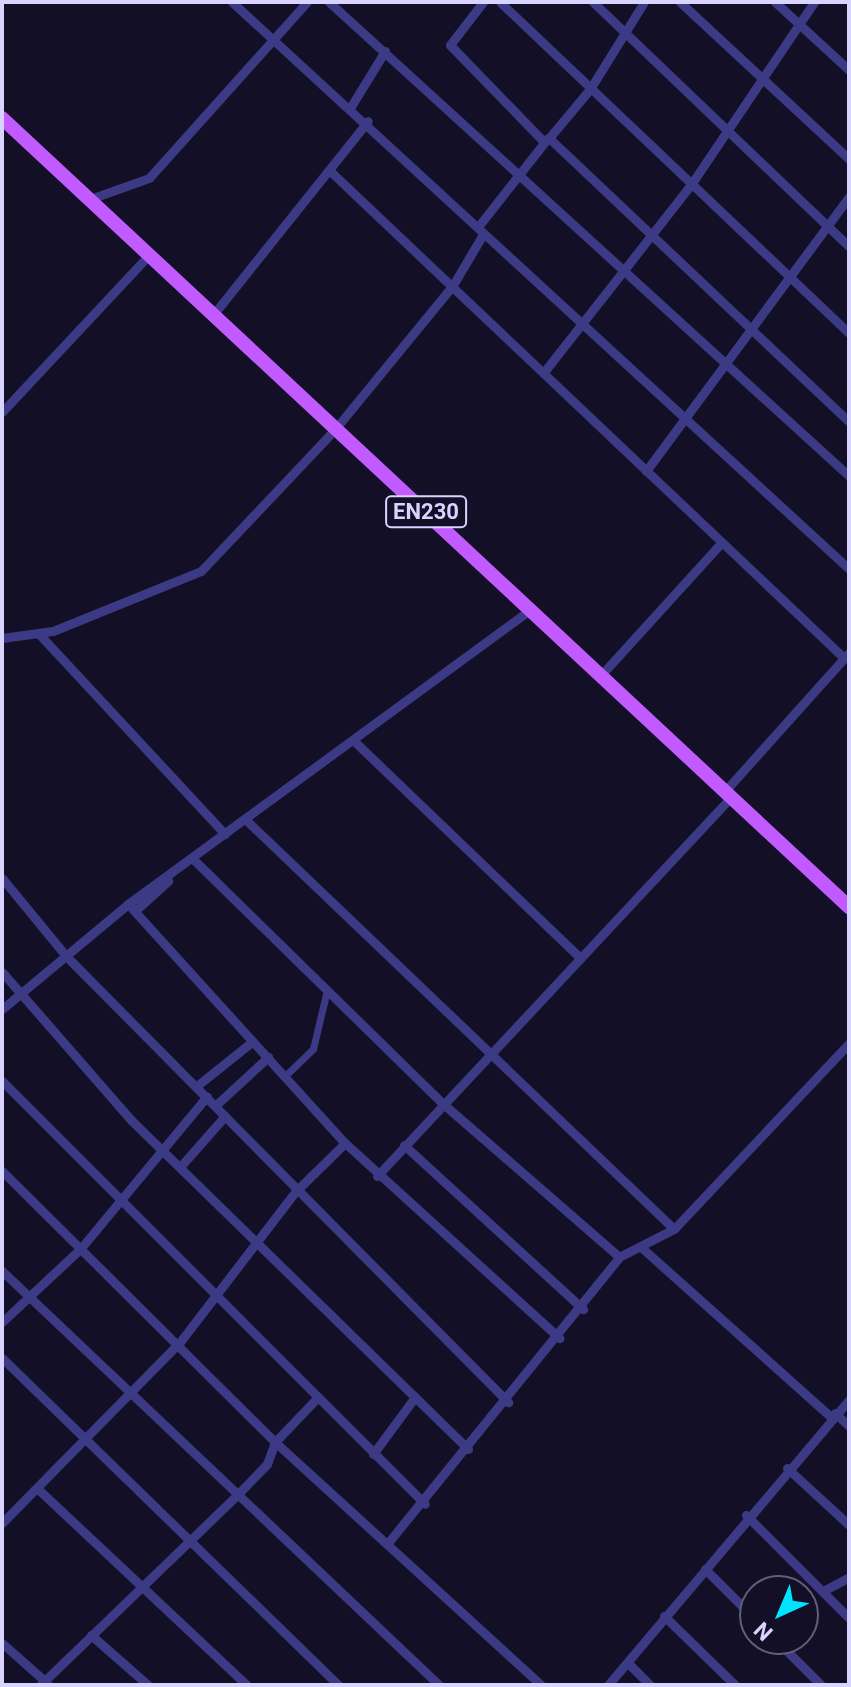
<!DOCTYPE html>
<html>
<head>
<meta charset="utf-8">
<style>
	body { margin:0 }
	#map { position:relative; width:851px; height:1687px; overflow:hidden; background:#130f26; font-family:Roboto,sans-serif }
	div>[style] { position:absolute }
	.pedestrian>* { height:7px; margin:-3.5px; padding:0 3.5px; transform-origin:3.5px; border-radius:3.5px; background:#3d3a85 }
	.minor>* { height:9px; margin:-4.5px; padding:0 4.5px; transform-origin:4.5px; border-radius:4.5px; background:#3d3a85 }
	.primary>* { height:14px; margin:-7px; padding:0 7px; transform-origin:7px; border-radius:7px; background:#c25bff }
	span { translate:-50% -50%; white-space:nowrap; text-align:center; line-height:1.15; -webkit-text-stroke:6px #130f26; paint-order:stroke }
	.shield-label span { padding:2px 6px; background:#130f26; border:2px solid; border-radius:6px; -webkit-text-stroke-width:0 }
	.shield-label { font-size:22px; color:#d9d4ff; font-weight:700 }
	.frame { position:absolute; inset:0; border:4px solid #d9d4ff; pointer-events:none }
	.north { position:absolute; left:739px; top:1575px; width:80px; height:80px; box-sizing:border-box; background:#130f26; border:2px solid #625e7d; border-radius:50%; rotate:224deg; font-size:22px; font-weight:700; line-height:32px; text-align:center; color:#d9d4ff }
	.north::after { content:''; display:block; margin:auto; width:28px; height:36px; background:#00e5ff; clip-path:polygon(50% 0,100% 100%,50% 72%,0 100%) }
</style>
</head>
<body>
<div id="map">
	<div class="pedestrian">
		<i style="left:287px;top:1074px;width:36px;rotate:-44deg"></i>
		<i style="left:313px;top:1049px;width:61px;rotate:-76.7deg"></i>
	</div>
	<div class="minor">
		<i style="left:232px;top:2px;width:838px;rotate:42.58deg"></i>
		<i style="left:329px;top:2px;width:704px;rotate:42.35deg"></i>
		<i style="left:483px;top:2px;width:54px;rotate:127.5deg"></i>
		<i style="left:450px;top:45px;width:135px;rotate:45.9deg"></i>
		<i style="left:500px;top:2px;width:481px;rotate:43.5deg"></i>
		<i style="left:593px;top:2px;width:354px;rotate:43.7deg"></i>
		<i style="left:644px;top:2px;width:102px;rotate:121.8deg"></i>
		<i style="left:590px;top:89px;width:64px;rotate:129.9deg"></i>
		<i style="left:549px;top:138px;width:413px;rotate:43.4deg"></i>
		<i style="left:680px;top:2px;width:231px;rotate:42.9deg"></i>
		<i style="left:775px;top:2px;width:100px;rotate:42.6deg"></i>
		<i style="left:350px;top:108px;width:67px;rotate:-58.4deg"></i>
		<i style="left:330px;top:171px;width:708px;rotate:43.45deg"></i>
		<i style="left:90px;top:199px;width:63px;rotate:-19.6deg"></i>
		<i style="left:149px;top:178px;width:237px;rotate:-48.1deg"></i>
		<i style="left:481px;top:223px;width:108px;rotate:-51.8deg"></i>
		<i style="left:213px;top:315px;width:248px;rotate:-51.4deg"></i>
		<i style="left:544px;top:372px;width:236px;rotate:-51.9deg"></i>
		<i style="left:690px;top:186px;width:222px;rotate:-56deg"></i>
		<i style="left:2px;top:412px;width:215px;rotate:-46.9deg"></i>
		<i style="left:646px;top:471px;width:341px;rotate:-53.5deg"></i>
		<i style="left:39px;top:634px;width:273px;rotate:47.1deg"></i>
		<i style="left:2px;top:638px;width:51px;rotate:-7.8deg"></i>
		<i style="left:53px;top:631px;width:160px;rotate:-22.1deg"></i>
		<i style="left:201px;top:571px;width:197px;rotate:-46.6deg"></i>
		<i style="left:336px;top:428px;width:185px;rotate:-50.7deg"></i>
		<i style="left:453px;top:285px;width:57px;rotate:-59.4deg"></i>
		<i style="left:602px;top:674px;width:178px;rotate:-47.7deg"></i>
		<i style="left:354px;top:741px;width:310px;rotate:43.8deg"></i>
		<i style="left:725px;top:791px;width:186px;rotate:-48.1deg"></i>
		<i style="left:245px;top:819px;width:593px;rotate:43.7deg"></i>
		<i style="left:192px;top:858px;width:349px;rotate:44.4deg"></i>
		<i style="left:441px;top:1102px;width:236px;rotate:41deg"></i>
		<i style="left:2px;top:878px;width:102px;rotate:50.6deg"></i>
		<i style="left:67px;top:957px;width:627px;rotate:45.26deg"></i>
		<i style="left:128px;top:904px;width:323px;rotate:47.8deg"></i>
		<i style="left:345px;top:1143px;width:290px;rotate:42.3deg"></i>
		<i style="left:135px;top:911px;width:45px;rotate:-42.3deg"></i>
		<i style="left:2px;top:972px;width:196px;rotate:48.9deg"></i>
		<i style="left:131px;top:1120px;width:471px;rotate:44.3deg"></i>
		<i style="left:2px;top:1009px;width:164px;rotate:-39.8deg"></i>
		<i style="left:128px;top:904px;width:499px;rotate:-36.2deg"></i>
		<i style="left:2px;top:1081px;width:447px;rotate:45deg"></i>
		<i style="left:318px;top:1397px;width:62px;rotate:133.7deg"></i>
		<i style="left:275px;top:1442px;width:360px;rotate:42.4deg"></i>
		<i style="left:198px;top:1085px;width:70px;rotate:-38.7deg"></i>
		<i style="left:216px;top:1105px;width:71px;rotate:-42.7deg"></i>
		<i style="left:404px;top:1145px;width:243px;rotate:42.5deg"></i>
		<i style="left:180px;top:1167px;width:68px;rotate:-48.6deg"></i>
		<i style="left:2px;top:1171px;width:385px;rotate:44.8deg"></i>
		<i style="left:275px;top:1442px;width:23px;rotate:110deg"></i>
		<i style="left:267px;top:1464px;width:45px;rotate:134.1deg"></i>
		<i style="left:236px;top:1496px;width:272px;rotate:136deg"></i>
		<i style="left:377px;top:1176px;width:519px;rotate:-46.95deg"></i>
		<i style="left:642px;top:1248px;width:254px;rotate:41.8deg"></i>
		<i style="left:2px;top:1271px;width:602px;rotate:43.45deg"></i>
		<i style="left:2px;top:1322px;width:108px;rotate:-43.1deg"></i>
		<i style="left:81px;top:1248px;width:197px;rotate:-50.3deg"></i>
		<i style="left:2px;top:1358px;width:469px;rotate:44.2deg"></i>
		<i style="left:318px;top:1397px;width:151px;rotate:45deg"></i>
		<i style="left:835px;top:1413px;width:19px;rotate:43deg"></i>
		<i style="left:373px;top:1454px;width:71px;rotate:-53.6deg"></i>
		<i style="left:787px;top:1468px;width:84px;rotate:42.6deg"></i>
		<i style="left:39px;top:1490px;width:285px;rotate:43.2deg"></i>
		<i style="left:746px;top:1515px;width:146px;rotate:45deg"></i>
		<i style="left:2px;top:1523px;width:254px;rotate:-45.5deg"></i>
		<i style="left:180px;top:1342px;width:189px;rotate:-52.5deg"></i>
		<i style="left:295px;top:1192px;width:70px;rotate:-44.4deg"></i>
		<i style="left:387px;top:1544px;width:369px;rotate:-51deg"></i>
		<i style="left:619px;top:1257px;width:62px;rotate:-27deg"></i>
		<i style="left:674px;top:1229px;width:255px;rotate:-46.7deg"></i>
		<i style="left:705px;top:1569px;width:71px;rotate:45deg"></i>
		<i style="left:823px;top:1591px;width:30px;rotate:-28deg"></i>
		<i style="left:664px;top:1616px;width:99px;rotate:44.2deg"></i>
		<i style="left:91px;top:1635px;width:76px;rotate:41.3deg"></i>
		<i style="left:775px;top:1639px;width:65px;rotate:45deg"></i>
		<i style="left:2px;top:1643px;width:60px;rotate:41.6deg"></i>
		<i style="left:628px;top:1663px;width:31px;rotate:45deg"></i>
		<i style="left:608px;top:1685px;width:373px;rotate:-49.8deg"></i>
	</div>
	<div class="primary">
		<i style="left:2px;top:118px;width:1158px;rotate:42.97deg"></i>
	</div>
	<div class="shield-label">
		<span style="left:426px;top:512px">EN230</span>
	</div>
	<div class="frame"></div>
	<div class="north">N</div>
</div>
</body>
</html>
